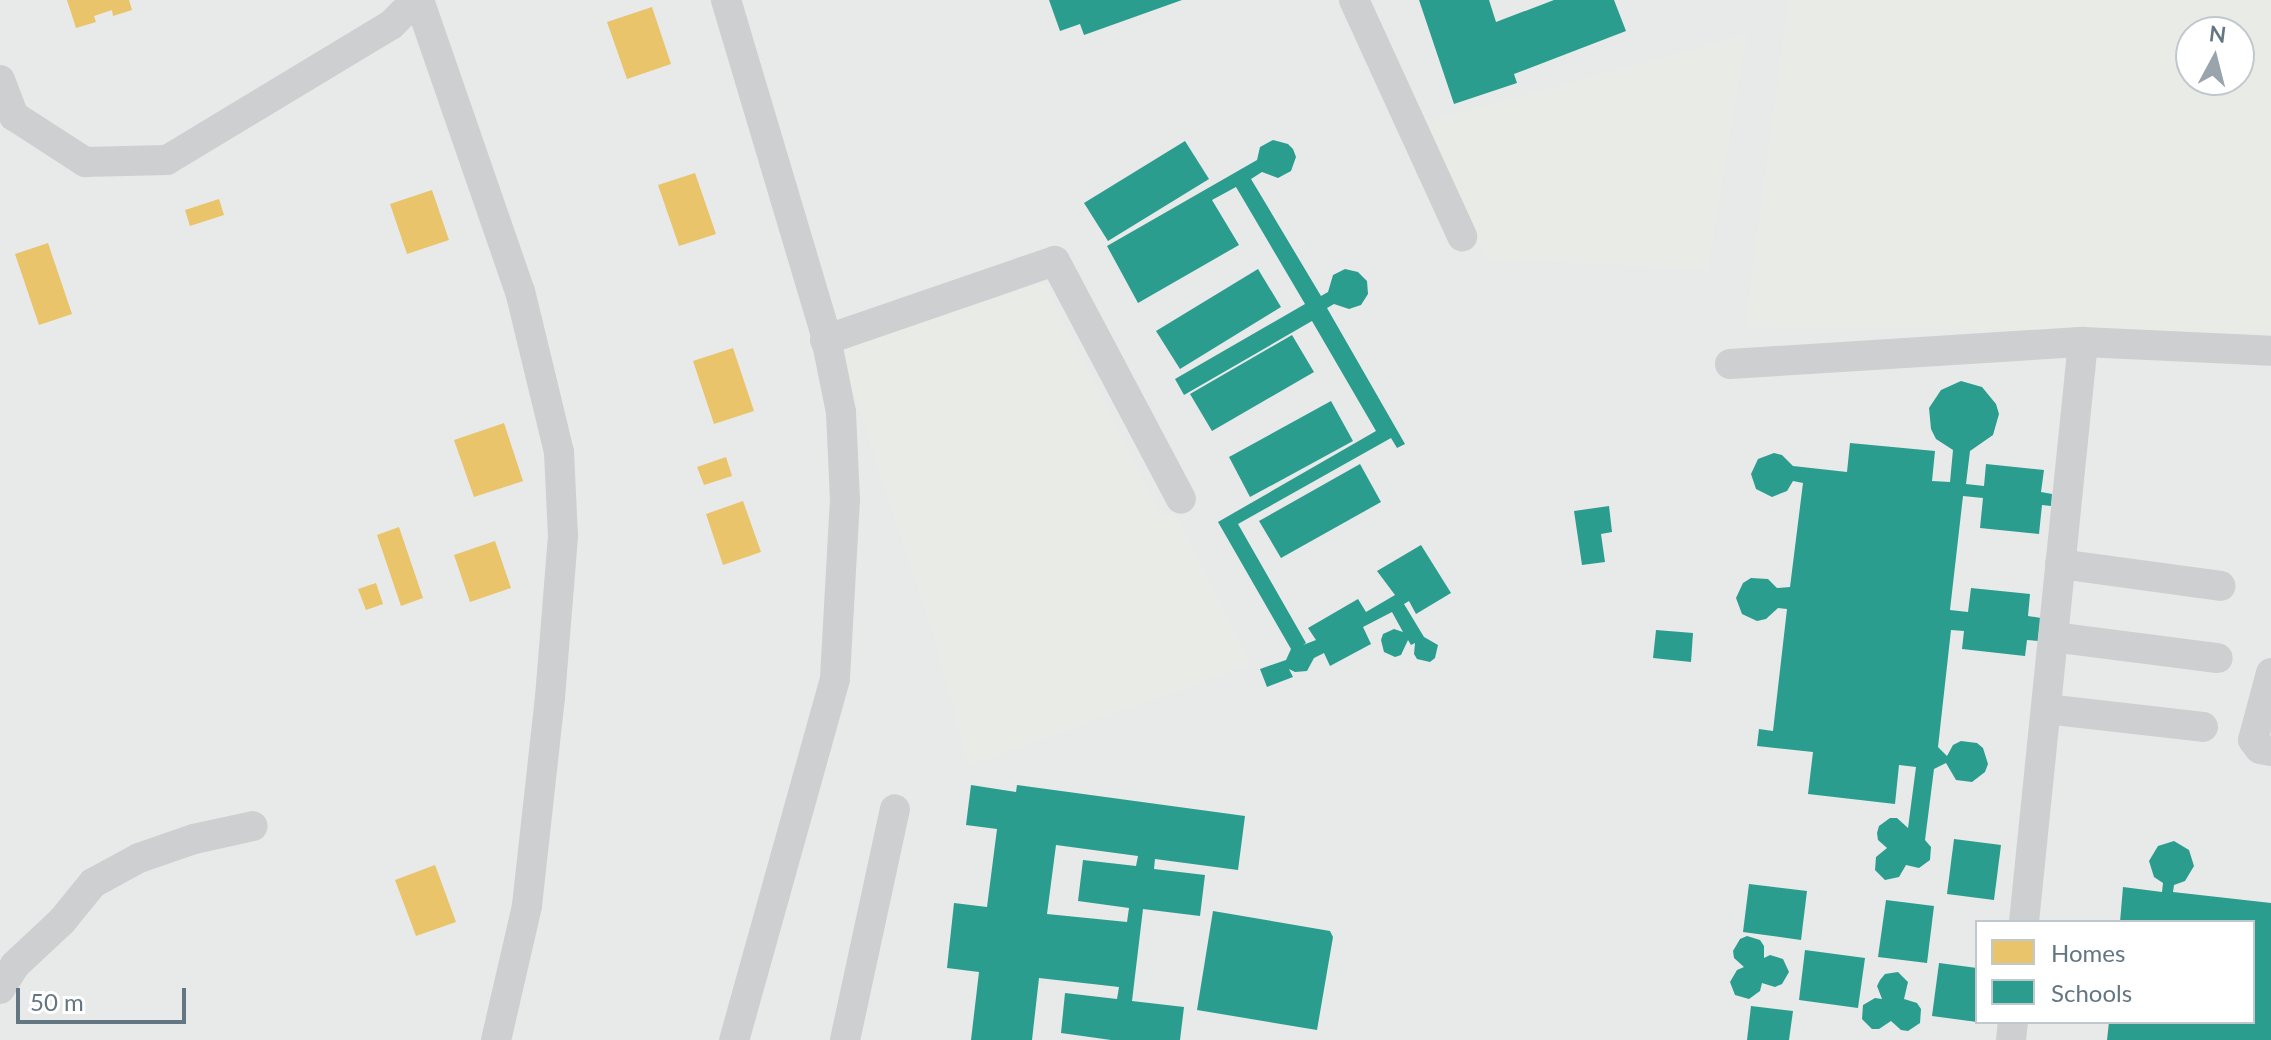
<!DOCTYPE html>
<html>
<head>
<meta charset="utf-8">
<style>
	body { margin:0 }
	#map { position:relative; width:2271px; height:1040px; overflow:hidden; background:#f9f9f9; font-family:Lato,sans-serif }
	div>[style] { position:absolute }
	.built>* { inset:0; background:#e8e9e9 }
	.green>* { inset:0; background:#e8ebe6 }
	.homes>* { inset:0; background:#e9c46a }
	.schools>* { inset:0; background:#2a9d8f }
	.minor>* { height:30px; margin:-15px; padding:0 15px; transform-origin:15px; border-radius:15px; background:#cecfd0 }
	span { translate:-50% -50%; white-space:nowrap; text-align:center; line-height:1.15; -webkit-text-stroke:8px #fff; paint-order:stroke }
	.legend { position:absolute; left:1975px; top:920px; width:280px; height:104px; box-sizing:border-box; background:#fff; border:2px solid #c1c8cd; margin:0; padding:10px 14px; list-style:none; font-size:24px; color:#657683 }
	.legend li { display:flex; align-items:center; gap:16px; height:40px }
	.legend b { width:40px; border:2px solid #c1c8cd }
	.north { position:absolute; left:2175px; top:16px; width:80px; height:80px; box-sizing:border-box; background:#fff; border:2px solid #c1c8cd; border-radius:50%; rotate:7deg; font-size:22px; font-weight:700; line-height:32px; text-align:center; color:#657683 }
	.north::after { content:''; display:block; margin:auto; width:28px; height:36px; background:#99a4ac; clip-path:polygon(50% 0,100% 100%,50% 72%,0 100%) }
	.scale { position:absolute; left:16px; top:988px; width:170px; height:36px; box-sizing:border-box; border:4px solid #657683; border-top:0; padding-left:10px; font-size:24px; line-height:28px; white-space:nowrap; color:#657683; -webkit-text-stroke:6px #fff; paint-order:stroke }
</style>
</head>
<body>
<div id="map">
	<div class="built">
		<i style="clip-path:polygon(evenodd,0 0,2271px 0,2271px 1040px,0 1040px,0 0,2191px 32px,2239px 32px,2239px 80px,2191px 80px,2191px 32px,0 0,1977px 922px,2253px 922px,2253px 1022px,1977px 1022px,1977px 922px)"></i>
	</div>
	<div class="green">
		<i style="clip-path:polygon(evenodd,1788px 0,2271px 0,2271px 334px,1745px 327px,1788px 0,2191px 32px,2239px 32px,2239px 80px,2191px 80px,2191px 32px)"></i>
		<i style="clip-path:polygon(1747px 34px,1708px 270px,1487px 259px,1418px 124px)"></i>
		<i style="clip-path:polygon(1044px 282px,1163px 518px,1174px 513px,1250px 665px,968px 766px,936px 644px,839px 349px)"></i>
	</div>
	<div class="homes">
		<i style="clip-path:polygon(67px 0,129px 0,132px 10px,113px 16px,112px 10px,94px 16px,96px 22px,76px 28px)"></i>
		<i style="clip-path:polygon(652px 7px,671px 64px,627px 79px,607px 22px)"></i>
		<i style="clip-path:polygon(695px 173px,716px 234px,679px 246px,658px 185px)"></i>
		<i style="clip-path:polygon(432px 190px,449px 240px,407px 254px,390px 204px)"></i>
		<i style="clip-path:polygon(219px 199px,224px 215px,190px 226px,185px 210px)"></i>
		<i style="clip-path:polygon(48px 243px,72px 314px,39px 325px,15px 254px)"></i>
		<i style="clip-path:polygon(733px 348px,754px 411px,714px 424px,693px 361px)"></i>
		<i style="clip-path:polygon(504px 423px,523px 481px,474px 497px,454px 440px)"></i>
		<i style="clip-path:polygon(726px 457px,732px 476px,704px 485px,697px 467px)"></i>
		<i style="clip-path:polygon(743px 501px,761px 552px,723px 565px,706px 514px)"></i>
		<i style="clip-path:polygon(399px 527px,423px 598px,401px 606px,377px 535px)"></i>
		<i style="clip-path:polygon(495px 541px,511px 588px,470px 602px,454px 555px)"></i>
		<i style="clip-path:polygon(376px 583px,383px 604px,366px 610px,358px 589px)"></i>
		<i style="clip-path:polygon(435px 865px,456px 922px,416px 936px,395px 880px)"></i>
	</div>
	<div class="schools">
		<i style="clip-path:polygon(1049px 0,1182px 0,1084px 35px,1080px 24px,1060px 31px)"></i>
		<i style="clip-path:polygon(1419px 0,1489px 0,1496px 22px,1554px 0,1614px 0,1626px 31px,1514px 74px,1517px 83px,1454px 104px)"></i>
		<i style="clip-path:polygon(1273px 140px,1288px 144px,1293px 149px,1296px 157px,1291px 171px,1278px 178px,1262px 172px,1251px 179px,1321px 296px,1328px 292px,1333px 275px,1345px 269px,1358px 272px,1367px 281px,1368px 294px,1361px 305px,1349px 309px,1334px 304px,1327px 308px,1405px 444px,1397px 448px,1391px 438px,1238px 524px,1306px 643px,1303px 645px,1316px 640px,1308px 628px,1358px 599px,1366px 612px,1395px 595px,1377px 571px,1421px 545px,1451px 593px,1416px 614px,1409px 601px,1404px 604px,1424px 637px,1438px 645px,1435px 658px,1430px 662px,1417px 659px,1414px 654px,1415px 643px,1411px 645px,1408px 640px,1401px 655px,1395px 657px,1384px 652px,1381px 640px,1383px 634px,1394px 629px,1403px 632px,1392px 612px,1363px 627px,1371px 644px,1330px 666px,1324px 653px,1314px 658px,1307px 671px,1295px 672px,1289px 669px,1293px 677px,1267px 687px,1260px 669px,1286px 660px,1291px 649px,1218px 522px,1376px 431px,1312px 321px,1184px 395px,1175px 379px,1305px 304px,1236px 187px,1212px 200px,1239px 245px,1138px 303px,1107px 246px,1257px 160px,1260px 147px)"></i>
		<i style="clip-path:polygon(1185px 141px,1209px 179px,1108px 241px,1084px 203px)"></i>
		<i style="clip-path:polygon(1258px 269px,1281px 307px,1180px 369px,1156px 331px)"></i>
		<i style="clip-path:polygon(1292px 335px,1314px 372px,1212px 431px,1190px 394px)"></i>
		<i style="clip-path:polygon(1961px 381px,1982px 387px,1996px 404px,1999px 414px,1993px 435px,1970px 451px,1966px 484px,1984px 486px,1986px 464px,2044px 470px,2041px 492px,2052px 494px,2051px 506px,2042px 505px,2039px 534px,1980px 528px,1983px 498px,1963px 496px,1950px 610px,1968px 612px,1971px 588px,2030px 594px,2028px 616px,2041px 618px,2039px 641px,2027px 640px,2025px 656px,1962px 649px,1964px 631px,1951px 630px,1938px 747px,1947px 756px,1953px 745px,1961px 741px,1977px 743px,1983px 748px,1988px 764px,1985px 772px,1972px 782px,1956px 780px,1946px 763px,1934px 769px,1925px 840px,1931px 847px,1930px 860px,1919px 868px,1906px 865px,1899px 877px,1885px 880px,1875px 870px,1876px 857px,1887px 848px,1878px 840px,1877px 833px,1879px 826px,1890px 818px,1897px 818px,1908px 828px,1916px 767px,1899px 765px,1895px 804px,1808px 794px,1813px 752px,1757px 746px,1759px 729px,1773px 731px,1787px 609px,1778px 608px,1766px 619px,1757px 621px,1742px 614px,1736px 598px,1743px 583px,1751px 578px,1768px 579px,1777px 588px,1790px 587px,1803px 483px,1793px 481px,1787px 491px,1772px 497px,1756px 489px,1751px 474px,1758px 459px,1774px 453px,1782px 455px,1793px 466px,1847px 472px,1850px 443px,1935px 451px,1932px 481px,1950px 482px,1953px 450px,1936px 439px,1931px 429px,1929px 408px,1941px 390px)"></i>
		<i style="clip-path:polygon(1331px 401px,1353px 441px,1250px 497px,1229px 457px)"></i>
		<i style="clip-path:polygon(1360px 464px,1381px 502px,1281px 558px,1259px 521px)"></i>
		<i style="clip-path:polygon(1609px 506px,1612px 532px,1601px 534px,1605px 562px,1582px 565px,1574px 511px)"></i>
		<i style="clip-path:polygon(1656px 630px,1693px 633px,1691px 662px,1653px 658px)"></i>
		<i style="clip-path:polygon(evenodd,971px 785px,1016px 792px,1017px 785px,1245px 816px,1238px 870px,1155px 859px,1154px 869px,1205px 875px,1200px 916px,1143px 909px,1132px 1001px,1184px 1007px,1180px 1040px,1111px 1040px,1061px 1033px,1065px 993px,1117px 999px,1119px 987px,1039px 978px,1032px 1040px,971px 1040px,979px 972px,947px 968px,954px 903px,987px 907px,997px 829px,966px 825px,971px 785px,1056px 845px,1138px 856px,1136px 866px,1083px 860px,1078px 901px,1129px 908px,1127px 922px,1047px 914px,1056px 845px)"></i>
		<i style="clip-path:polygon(1954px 839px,2001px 845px,1994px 900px,1947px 894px)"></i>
		<i style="clip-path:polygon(2174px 841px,2189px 850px,2194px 866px,2185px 881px,2174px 885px,2173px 892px,2271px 903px,2271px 1040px,2107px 1040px,2109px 1022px,2253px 1022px,2253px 922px,2120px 922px,2123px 887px,2162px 892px,2163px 883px,2154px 877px,2149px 861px,2158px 846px)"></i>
		<i style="clip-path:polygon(1749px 884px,1807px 891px,1801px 940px,1743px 932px)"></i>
		<i style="clip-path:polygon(1886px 900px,1934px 906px,1927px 963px,1878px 957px)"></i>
		<i style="clip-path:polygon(1213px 911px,1330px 931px,1333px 937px,1317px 1030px,1197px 1010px)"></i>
		<i style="clip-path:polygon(1747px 936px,1760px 940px,1764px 946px,1764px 958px,1770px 955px,1783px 959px,1789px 972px,1782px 984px,1775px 987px,1762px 983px,1760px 991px,1749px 999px,1735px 995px,1730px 982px,1737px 970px,1744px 967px,1734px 958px,1733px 951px,1740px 939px)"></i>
		<i style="clip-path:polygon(1805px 950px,1865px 958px,1858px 1008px,1799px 1000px)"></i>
		<i style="clip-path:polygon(1939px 963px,1977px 968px,1977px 1022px,1932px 1016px)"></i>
		<i style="clip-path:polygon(1898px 972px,1908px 982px,1904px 999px,1917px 1003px,1921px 1009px,1920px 1023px,1908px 1031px,1901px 1030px,1891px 1021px,1879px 1029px,1872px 1029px,1862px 1019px,1863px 1005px,1875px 998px,1882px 999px,1877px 986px,1880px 980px,1885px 974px)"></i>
		<i style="clip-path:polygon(1751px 1006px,1793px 1011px,1789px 1040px,1747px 1040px)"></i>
	</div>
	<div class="minor">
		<i style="left:419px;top:0;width:308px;rotate:70.9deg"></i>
		<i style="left:520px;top:291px;width:166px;rotate:76.4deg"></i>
		<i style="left:559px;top:452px;width:84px;rotate:87.3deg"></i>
		<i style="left:563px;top:536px;width:162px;rotate:94.6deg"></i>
		<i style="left:550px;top:697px;width:210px;rotate:96.3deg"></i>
		<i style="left:527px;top:906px;width:138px;rotate:103deg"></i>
		<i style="left:726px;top:0;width:342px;rotate:73.4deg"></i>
		<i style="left:824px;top:328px;width:86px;rotate:78.6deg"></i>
		<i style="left:841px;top:412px;width:87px;rotate:87.4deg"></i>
		<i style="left:845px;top:499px;width:180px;rotate:93.2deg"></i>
		<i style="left:835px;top:679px;width:375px;rotate:105.6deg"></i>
		<i style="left:1354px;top:0;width:260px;rotate:65.4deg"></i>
		<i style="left:0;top:80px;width:39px;rotate:69deg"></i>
		<i style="left:14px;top:116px;width:85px;rotate:32.9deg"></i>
		<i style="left:85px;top:162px;width:82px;rotate:-1.4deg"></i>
		<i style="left:167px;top:160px;width:262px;rotate:-31.1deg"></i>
		<i style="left:391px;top:25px;width:35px;rotate:-45deg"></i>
		<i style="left:825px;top:340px;width:243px;rotate:-19deg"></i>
		<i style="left:1055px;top:261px;width:269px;rotate:62.1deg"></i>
		<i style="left:1730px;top:364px;width:354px;rotate:-3.6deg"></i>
		<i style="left:2083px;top:342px;width:188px;rotate:2.7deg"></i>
		<i style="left:2060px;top:564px;width:162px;rotate:7.8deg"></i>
		<i style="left:2053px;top:637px;width:166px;rotate:7.3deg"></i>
		<i style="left:2271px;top:673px;width:69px;rotate:105deg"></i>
		<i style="left:2253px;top:740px;width:11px;rotate:52deg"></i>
		<i style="left:2260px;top:749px;width:11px;rotate:10deg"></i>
		<i style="left:2046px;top:709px;width:158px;rotate:6.5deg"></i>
		<i style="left:2024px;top:922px;width:583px;rotate:-84.19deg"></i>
		<i style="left:0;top:989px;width:28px;rotate:-58deg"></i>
		<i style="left:15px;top:965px;width:64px;rotate:-43.1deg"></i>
		<i style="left:62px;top:921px;width:49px;rotate:-50.8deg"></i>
		<i style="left:93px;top:883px;width:52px;rotate:-28.5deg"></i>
		<i style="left:139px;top:858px;width:58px;rotate:-19.1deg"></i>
		<i style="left:194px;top:839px;width:60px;rotate:-12.4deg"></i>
		<i style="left:845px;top:1040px;width:236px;rotate:-77.8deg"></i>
		<i style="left:2011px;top:1040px;width:18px;rotate:-84deg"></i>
	</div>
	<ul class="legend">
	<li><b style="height:22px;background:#e9c46a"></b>Homes</li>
	<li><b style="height:22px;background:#2a9d8f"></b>Schools</li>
	</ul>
	<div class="north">N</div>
	<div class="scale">50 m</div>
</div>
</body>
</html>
